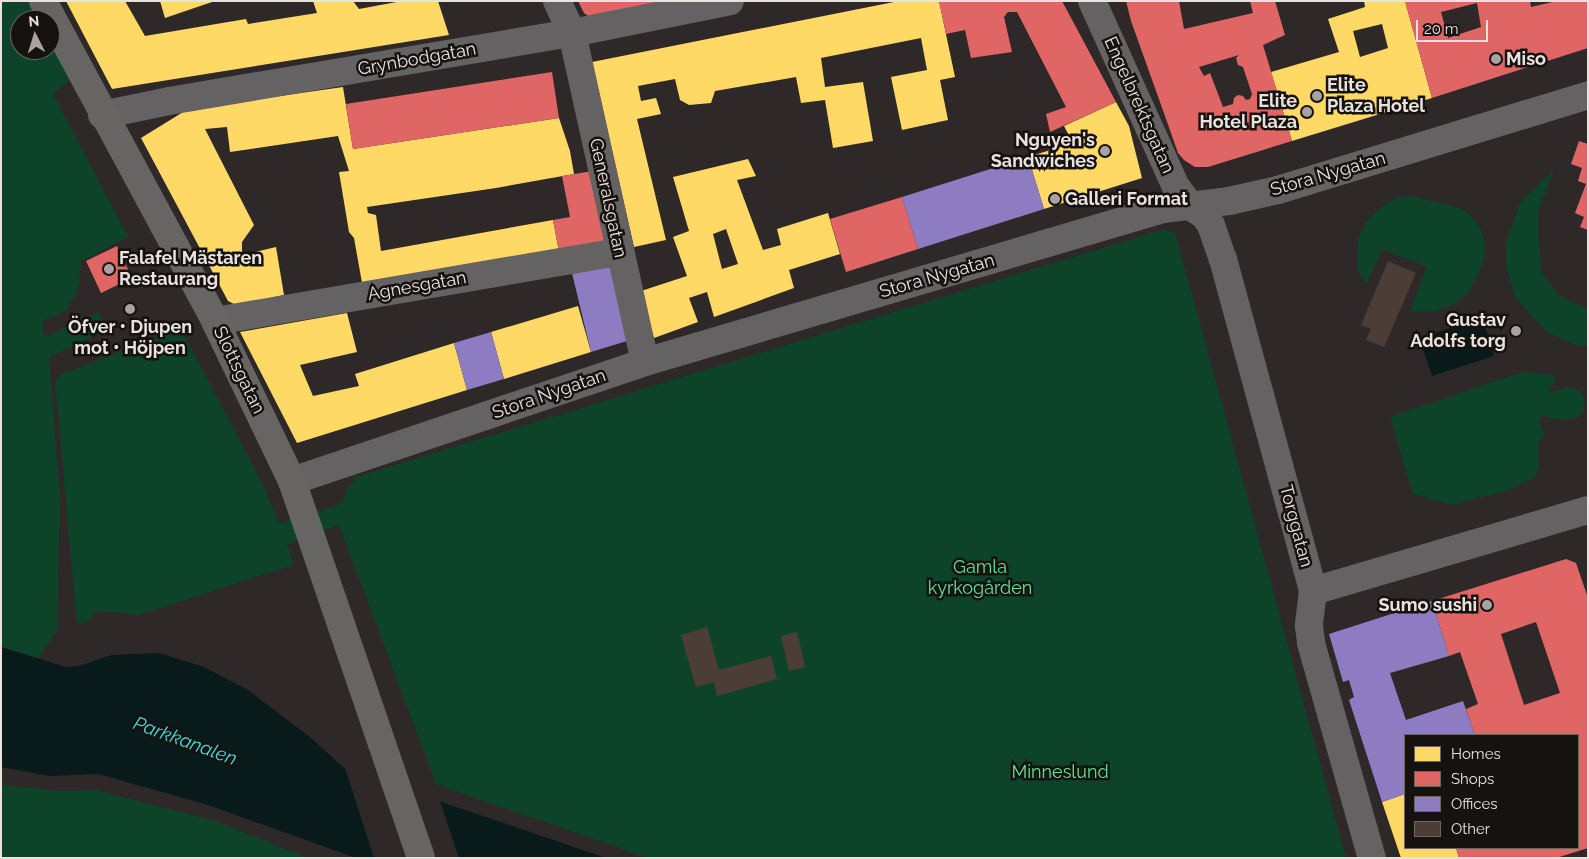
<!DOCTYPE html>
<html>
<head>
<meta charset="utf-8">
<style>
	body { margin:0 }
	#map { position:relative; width:1589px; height:859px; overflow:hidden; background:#2e2928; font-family:Raleway,sans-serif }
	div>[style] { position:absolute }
	.green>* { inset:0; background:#0d4328 }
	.water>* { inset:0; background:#091a1a }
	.pier>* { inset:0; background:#2e2928 }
	.homes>* { inset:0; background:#ffd966 }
	.shops>* { inset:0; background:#e06666 }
	.offices>* { inset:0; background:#8e7cc3 }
	.building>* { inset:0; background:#4c3e37 }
	.street>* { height:28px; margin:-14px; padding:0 14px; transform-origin:14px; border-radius:14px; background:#646262 }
	.secondary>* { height:28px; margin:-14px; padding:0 14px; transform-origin:14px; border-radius:14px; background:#676464 }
	.dots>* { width:14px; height:14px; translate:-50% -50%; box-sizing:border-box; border:2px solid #161210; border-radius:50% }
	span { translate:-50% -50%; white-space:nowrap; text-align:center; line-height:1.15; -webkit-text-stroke:5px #161210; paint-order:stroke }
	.street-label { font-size:18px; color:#e9e3e0 }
	.poi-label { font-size:18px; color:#e9e3e0; font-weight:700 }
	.left { translate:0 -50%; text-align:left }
	.right { translate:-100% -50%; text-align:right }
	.park-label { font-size:18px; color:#5fe399 }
	.water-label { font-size:19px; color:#40dddf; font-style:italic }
	.frame { position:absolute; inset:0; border:2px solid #e9e3e0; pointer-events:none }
	.legend { position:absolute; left:1404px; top:734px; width:175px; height:115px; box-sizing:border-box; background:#161210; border:1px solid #6a6663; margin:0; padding:6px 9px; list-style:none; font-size:15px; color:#e9e3e0 }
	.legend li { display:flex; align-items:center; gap:10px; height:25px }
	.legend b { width:25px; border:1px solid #6a6663 }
	.north { position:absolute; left:10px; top:10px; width:50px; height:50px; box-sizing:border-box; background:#161210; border:1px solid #6a6663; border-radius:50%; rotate:355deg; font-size:14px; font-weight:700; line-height:20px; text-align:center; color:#e9e3e0 }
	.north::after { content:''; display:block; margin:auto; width:18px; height:22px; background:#a8a2a0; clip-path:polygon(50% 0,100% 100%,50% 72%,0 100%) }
	.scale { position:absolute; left:1416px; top:20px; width:72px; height:22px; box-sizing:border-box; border:2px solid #e9e3e0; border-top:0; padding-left:6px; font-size:15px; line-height:18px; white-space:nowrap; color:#e9e3e0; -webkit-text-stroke:4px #161210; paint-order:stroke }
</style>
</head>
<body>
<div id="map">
	<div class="green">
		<i style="clip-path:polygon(1px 1px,32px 1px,42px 20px,20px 20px,20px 50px,50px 50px,50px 37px,70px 79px,53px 94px,128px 237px,81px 261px,79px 286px,67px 310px,41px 322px,45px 337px,99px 312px,108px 330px,49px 357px,60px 496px,57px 631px,38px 658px,1px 647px)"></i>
		<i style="clip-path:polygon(1554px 170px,1538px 212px,1538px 239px,1542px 273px,1559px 296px,1588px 309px,1588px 346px,1578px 346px,1547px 332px,1516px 298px,1506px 266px,1506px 243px,1521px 201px)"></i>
		<i style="clip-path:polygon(1412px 196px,1463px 209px,1478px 223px,1485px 242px,1484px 261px,1469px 292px,1455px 304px,1435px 311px,1410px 311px,1427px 267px,1382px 249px,1367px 284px,1357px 269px,1358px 239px,1366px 222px,1380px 208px,1396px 198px)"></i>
		<i style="clip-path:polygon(1165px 229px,1175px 234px,1192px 294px,1346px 858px,648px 858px,436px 784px,339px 525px,287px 544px,294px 565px,138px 615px,95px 611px,91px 619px,77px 624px,55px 381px,64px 373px,181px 329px,261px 481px,280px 524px,343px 503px,346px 492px,356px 477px)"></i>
		<i style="clip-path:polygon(1523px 372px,1554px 375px,1555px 383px,1548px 387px,1550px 392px,1569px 387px,1579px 390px,1585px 398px,1584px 410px,1578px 418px,1563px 420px,1542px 416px,1538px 420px,1545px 435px,1538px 442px,1539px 466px,1534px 478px,1509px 490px,1451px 505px,1413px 494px,1390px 417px)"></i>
		<i style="clip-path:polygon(1px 785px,60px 791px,95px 790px,215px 821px,308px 858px,1px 858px)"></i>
	</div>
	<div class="water">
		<i style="clip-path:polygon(1482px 318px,1494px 356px,1432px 376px,1419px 338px)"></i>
		<i style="clip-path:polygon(1px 647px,66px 667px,79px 666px,111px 655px,159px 653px,204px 667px,248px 690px,311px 738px,345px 769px,606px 858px,356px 858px,205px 804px,98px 774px,50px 776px,1px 767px)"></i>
	</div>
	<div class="pier">
		<i style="clip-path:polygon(344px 765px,439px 798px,459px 858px,374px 858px)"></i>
	</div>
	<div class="homes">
		<i style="clip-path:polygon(66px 1px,125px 1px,145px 36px,246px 19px,248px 24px,317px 13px,313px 1px,353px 1px,359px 9px,402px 1px,438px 1px,449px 35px,112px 89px)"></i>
		<i style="clip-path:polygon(160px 1px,212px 1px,212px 2px,165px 18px)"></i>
		<i style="clip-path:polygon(899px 1px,939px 1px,955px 77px,940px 80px,948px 120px,902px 130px,891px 77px,927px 70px,921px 38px,821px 58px,825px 87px,863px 82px,873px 141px,833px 148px,825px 100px,801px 103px,796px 77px,715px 91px,711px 103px,689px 105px,680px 100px,675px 79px,638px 86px,641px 101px,656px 98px,661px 114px,637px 119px,666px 240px,634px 247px,592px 62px)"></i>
		<i style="clip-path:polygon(evenodd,1364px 1px,1405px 1px,1432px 98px,1292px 141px,1271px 72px,1339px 52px,1328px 19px,1365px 7px,1364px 1px,1382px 24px,1388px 48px,1360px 57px,1353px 31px,1382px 24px)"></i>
		<i style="clip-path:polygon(343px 87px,353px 149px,559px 118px,570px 151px,574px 174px,496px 188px,367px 207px,368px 213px,376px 215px,381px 251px,553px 220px,560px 257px,364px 294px,354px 238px,349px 232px,339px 172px,349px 171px,338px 136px,230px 152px,227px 127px,205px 129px,254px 225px,242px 242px,242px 255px,276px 247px,284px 295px,236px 305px,228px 301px,141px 138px,188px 109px)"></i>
		<i style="clip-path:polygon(1116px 102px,1129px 126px,1142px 178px,1044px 209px,1028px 157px,1073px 143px,1064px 126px)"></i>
		<i style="clip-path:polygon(evenodd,748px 159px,756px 176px,737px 180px,763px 250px,781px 245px,777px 229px,828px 213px,840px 254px,789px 270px,794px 288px,714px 317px,707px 292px,689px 298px,698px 322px,654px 338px,638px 292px,687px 276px,673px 237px,689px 231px,673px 177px,748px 159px,726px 229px,738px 264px,722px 269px,713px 234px,726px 229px)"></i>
		<i style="clip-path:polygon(578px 306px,591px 352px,504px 379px,491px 332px)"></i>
		<i style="clip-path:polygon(347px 313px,357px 352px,300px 365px,313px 396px,359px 386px,355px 374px,454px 343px,467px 390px,297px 443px,240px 332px)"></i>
		<i style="clip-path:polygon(1405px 794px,1405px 848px,1456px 848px,1459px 858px,1401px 858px,1382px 802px)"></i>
	</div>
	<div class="shops">
		<i style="clip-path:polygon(578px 1px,668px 1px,591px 18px,584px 13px)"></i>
		<i style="clip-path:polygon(939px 1px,1062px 1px,1116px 102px,1050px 132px,1046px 114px,1066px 107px,1017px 12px,1008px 12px,1004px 17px,1012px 52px,971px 58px,965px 30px,946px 34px)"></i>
		<i style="clip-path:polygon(evenodd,1126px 1px,1179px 1px,1184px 29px,1253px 13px,1250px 1px,1275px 1px,1285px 35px,1263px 45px,1292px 141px,1208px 167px,1195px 167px,1184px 160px,1178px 153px,1160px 102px,1131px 21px,1126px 1px,1239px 55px,1236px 58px,1238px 65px,1243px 67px,1252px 94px,1250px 99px,1246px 100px,1243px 96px,1238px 95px,1234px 98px,1233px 104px,1223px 107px,1210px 73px,1204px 76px,1199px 67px,1239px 55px)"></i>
		<i style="clip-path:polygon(evenodd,1405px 1px,1530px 1px,1531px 7px,1557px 1px,1588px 1px,1588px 48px,1432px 98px,1405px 1px,1477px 3px,1481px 27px,1448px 38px,1441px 12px,1477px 3px)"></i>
		<i style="clip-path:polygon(552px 72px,559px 118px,353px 149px,346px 104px)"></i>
		<i style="clip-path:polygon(1579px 141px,1588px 144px,1588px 230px,1580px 227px,1584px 217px,1575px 213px,1586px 184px,1578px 181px,1582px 168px,1571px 164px)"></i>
		<i style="clip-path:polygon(593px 171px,607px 248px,560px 257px,553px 220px,570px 217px,562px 176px)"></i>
		<i style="clip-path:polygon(902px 197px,918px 249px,846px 272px,830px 219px)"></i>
		<i style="clip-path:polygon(117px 246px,132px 278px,101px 293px,86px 261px)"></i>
		<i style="clip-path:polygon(evenodd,1566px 559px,1576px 563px,1588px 598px,1588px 848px,1556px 858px,1459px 858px,1456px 848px,1578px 848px,1578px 735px,1475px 735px,1466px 709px,1478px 704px,1460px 652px,1449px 656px,1432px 601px,1566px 559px,1536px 622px,1560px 693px,1524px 705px,1501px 634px,1536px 622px)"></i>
	</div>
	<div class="offices">
		<i style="clip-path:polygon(1028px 157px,1044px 209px,918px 249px,902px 197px)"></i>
		<i style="clip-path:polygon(605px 265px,616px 272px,627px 341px,591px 352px,572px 273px)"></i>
		<i style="clip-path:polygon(491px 332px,504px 379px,467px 390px,454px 343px)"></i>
		<i style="clip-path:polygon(1432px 601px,1449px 656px,1390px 673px,1394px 685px,1406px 720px,1463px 701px,1475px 735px,1405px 735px,1405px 794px,1382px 802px,1349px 700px,1354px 697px,1349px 680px,1343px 682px,1329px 634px)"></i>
	</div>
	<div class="building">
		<i style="clip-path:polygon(1388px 261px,1416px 273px,1384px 347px,1366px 340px,1371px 329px,1361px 325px)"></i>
		<i style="clip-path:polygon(707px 627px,719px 670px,771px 656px,777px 679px,717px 696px,714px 682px,696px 687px,681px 635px)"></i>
		<i style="clip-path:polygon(797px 632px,805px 667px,789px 671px,781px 636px)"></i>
	</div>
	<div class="street">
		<i style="left:557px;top:1px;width:35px;rotate:65deg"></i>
		<i style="left:572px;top:33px;width:337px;rotate:77.5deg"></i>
		<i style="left:1092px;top:1px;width:202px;rotate:65.7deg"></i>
		<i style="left:1175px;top:185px;width:26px;rotate:54deg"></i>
		<i style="left:1190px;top:206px;width:17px;rotate:33deg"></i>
		<i style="left:1204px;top:215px;width:12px;rotate:55deg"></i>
		<i style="left:1211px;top:225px;width:36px;rotate:71deg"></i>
		<i style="left:1223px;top:259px;width:344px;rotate:74.8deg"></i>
		<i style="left:1313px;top:591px;width:35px;rotate:97deg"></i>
		<i style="left:1309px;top:626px;width:17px;rotate:83deg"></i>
		<i style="left:1311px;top:643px;width:223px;rotate:74.2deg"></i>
		<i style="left:102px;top:115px;width:68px;rotate:-11.8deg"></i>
		<i style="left:169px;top:101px;width:409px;rotate:-9.6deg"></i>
		<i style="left:572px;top:33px;width:161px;rotate:-11.4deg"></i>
		<i style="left:215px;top:321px;width:411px;rotate:-9.7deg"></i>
		<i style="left:292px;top:481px;width:373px;rotate:-18.6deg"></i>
		<i style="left:645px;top:362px;width:540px;rotate:-16.46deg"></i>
		<i style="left:1163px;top:209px;width:66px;rotate:-6.9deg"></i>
		<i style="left:1229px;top:201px;width:50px;rotate:-12.7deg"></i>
		<i style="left:1278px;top:190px;width:324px;rotate:-17deg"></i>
		<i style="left:1313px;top:591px;width:287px;rotate:-16.4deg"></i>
	</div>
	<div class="secondary">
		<i style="left:43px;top:1px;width:363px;rotate:61.7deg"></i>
		<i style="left:215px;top:321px;width:178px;rotate:64.3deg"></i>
		<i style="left:292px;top:481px;width:398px;rotate:71.1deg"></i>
	</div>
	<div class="dots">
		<i style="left:1496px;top:59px;background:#a8a2a0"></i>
		<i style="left:1317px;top:96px;background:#a8a2a0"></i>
		<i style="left:1307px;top:112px;background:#a8a2a0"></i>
		<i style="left:1105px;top:151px;background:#a8a2a0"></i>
		<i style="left:1055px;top:199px;background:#a8a2a0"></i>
		<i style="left:109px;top:269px;background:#a8a2a0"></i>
		<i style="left:130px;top:309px;background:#a8a2a0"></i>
		<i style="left:1516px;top:331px;background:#a8a2a0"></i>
		<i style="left:1487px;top:605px;background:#a8a2a0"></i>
	</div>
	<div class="street-label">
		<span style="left:417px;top:59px;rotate:-10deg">Grynbodgatan</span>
		<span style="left:1139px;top:105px;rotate:66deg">Engelbrektsgatan</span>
		<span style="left:1328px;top:174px;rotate:-16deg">Stora Nygatan</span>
		<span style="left:608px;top:198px;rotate:78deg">Generalsgatan</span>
		<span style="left:937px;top:276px;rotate:-16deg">Stora Nygatan</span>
		<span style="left:417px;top:286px;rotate:-10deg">Agnesgatan</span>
		<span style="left:239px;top:370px;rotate:64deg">Slottsgatan</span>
		<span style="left:549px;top:394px;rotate:-19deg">Stora Nygatan</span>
		<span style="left:1296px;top:526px;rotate:75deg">Torggatan</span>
	</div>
	<div class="poi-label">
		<span class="left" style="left:1506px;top:59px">Miso</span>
		<span class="left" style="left:1327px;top:96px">Elite<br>Plaza Hotel</span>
		<span class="right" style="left:1297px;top:112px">Elite<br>Hotel Plaza</span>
		<span class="right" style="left:1095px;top:151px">Nguyen's<br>Sandwiches</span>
		<span class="left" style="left:1065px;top:199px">Galleri Format</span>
		<span class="left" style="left:119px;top:269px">Falafel Mästaren<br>Restaurang</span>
		<span class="right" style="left:1506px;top:331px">Gustav<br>Adolfs torg</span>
		<span style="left:130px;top:338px">Öfver • Djupen<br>mot • Höjpen</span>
		<span class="right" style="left:1477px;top:605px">Sumo sushi</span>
	</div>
	<div class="park-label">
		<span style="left:980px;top:578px">Gamla<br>kyrkogården</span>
		<span style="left:1060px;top:772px">Minneslund</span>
	</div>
	<div class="water-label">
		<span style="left:185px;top:741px;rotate:20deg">Parkkanalen</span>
	</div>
	<div class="frame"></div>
	<ul class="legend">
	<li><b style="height:14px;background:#ffd966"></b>Homes</li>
	<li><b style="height:14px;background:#e06666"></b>Shops</li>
	<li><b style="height:14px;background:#8e7cc3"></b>Offices</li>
	<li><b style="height:14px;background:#4c3e37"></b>Other</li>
	</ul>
	<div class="north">N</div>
	<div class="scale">20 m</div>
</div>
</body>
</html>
